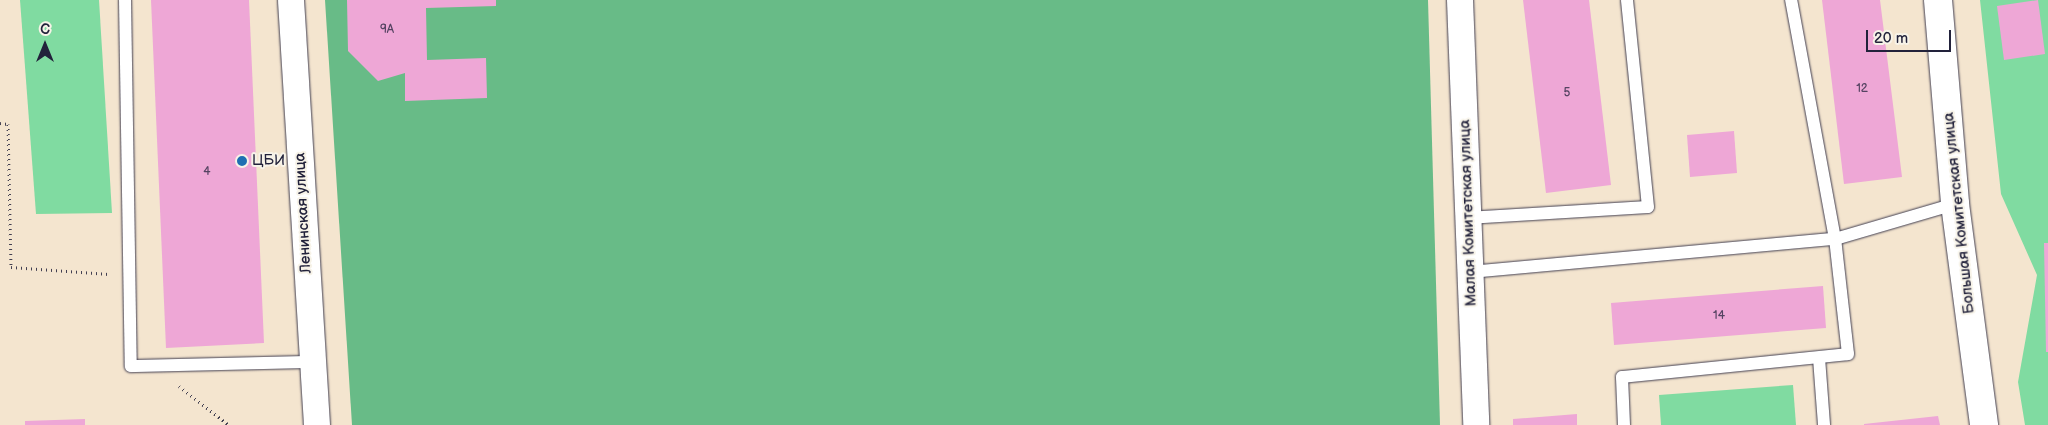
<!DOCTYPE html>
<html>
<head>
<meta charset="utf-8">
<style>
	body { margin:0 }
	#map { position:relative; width:2048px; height:425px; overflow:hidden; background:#f4e5cf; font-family:"Balsamiq Sans",sans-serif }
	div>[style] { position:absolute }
	.green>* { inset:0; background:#80dba1 }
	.forest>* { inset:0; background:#68bb87 }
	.building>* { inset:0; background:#eea7d6 }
	.path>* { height:3px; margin-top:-1.5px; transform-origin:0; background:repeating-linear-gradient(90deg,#423f51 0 1px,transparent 0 5px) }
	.roads { filter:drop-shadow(0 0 1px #423f51) drop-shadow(0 0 1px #423f51) }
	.lane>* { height:12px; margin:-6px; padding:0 6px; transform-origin:6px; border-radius:6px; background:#fff }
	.street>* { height:26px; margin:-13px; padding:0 13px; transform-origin:13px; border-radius:13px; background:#fff }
	.secondary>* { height:28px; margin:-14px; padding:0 14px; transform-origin:14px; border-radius:14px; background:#fff }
	.dots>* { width:14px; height:14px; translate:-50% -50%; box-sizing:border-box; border:2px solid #f7f3e8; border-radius:50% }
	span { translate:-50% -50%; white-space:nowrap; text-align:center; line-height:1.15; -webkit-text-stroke:4px #f7f3e8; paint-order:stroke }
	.number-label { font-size:12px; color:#554362 }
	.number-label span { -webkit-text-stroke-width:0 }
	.poi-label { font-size:15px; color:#22223b }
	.left { translate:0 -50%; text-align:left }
	.street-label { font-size:15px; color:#22223b }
	.north { position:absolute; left:20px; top:20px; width:50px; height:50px; -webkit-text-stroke:4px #f7f3e8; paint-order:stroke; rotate:0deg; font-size:14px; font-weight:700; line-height:20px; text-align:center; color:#22223b }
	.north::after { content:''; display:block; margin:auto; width:18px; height:22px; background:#22223b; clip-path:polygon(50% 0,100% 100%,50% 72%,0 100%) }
	.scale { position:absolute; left:1866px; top:30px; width:85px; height:22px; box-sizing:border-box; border:2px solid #22223b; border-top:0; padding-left:6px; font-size:15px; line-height:18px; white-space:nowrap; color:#22223b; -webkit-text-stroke:4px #f7f3e8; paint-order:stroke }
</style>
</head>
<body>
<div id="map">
	<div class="green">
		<i style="clip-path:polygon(20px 0,99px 0,112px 213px,36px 214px)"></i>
		<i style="clip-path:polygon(1980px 0,2048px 0,2048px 425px,2025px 425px,2018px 382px,2037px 275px,2001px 194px)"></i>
		<i style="clip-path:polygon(1793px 385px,1796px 425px,1661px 425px,1659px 395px)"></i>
	</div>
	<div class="forest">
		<i style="clip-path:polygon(325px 0,1428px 0,1440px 425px,352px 425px)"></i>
	</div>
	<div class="building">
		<i style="clip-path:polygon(151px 0,249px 0,264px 343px,166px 348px)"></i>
		<i style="clip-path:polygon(347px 0,496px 0,496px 6px,426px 8px,427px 60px,486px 58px,487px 98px,405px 101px,405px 73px,378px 81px,348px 51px)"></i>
		<i style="clip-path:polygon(1523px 0,1589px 0,1611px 185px,1546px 193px)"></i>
		<i style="clip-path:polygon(1822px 0,1880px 0,1902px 177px,1844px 184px)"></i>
		<i style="clip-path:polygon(2038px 0,2045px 54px,2004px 60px,1997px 6px)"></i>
		<i style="clip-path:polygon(1734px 131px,1737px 173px,1690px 177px,1687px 135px)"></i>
		<i style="clip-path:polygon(2044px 243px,2048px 243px,2048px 352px,2046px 352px)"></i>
		<i style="clip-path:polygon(1823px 286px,1826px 328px,1614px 345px,1611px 303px)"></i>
		<i style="clip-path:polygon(1577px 414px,1577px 425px,1513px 425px,1513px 419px)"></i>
		<i style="clip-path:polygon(1938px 416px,1940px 425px,1864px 425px,1864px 424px)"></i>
		<i style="clip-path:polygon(85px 419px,85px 425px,25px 425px,25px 421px)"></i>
	</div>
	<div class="path">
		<i style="left:0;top:123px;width:8px;rotate:7deg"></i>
		<i style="left:8px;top:124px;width:143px;rotate:88.8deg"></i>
		<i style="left:11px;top:267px;width:98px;rotate:4.1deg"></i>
		<i style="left:179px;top:386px;width:63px;rotate:38deg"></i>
	</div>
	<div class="roads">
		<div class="lane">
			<i style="left:125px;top:0;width:366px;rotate:89.1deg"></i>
			<i style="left:131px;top:366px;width:180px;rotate:-1.3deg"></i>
			<i style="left:1467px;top:218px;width:181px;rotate:-3.5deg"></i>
			<i style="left:1648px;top:207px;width:208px;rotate:-95.8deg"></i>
			<i style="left:1470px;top:272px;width:366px;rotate:-5.2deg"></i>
			<i style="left:1835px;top:239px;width:243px;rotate:-100.4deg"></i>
			<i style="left:1819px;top:358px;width:67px;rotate:85.7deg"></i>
			<i style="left:1624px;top:425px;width:48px;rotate:-92.4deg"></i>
			<i style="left:1622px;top:377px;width:227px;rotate:-5.8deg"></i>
			<i style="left:1848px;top:354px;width:116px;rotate:-96.4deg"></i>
			<i style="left:1835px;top:239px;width:125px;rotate:-16.3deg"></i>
		</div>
		<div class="street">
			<i style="left:291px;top:0;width:426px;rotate:86.5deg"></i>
			<i style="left:1460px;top:0;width:425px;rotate:87.8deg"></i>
		</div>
		<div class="secondary">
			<i style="left:1938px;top:0;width:205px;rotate:85.2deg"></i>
			<i style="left:1955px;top:204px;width:223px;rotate:82.5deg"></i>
		</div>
	</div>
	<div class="dots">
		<i style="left:242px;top:161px;background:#1f6fb2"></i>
	</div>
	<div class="number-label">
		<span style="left:387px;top:30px">9А</span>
		<span style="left:1862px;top:89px">12</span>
		<span style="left:1567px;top:93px">5</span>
		<span style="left:207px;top:172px">4</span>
		<span style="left:1719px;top:316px">14</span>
	</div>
	<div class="poi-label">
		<span class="left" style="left:252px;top:161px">ЦБИ</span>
	</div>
	<div class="street-label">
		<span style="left:303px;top:213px;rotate:-93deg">Ленинская улица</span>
		<span style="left:1468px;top:213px;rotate:-92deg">Малая Комитетская улица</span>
		<span style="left:1959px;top:213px;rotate:-96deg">Большая Комитетская улица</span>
	</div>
	<div class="north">С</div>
	<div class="scale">20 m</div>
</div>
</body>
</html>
